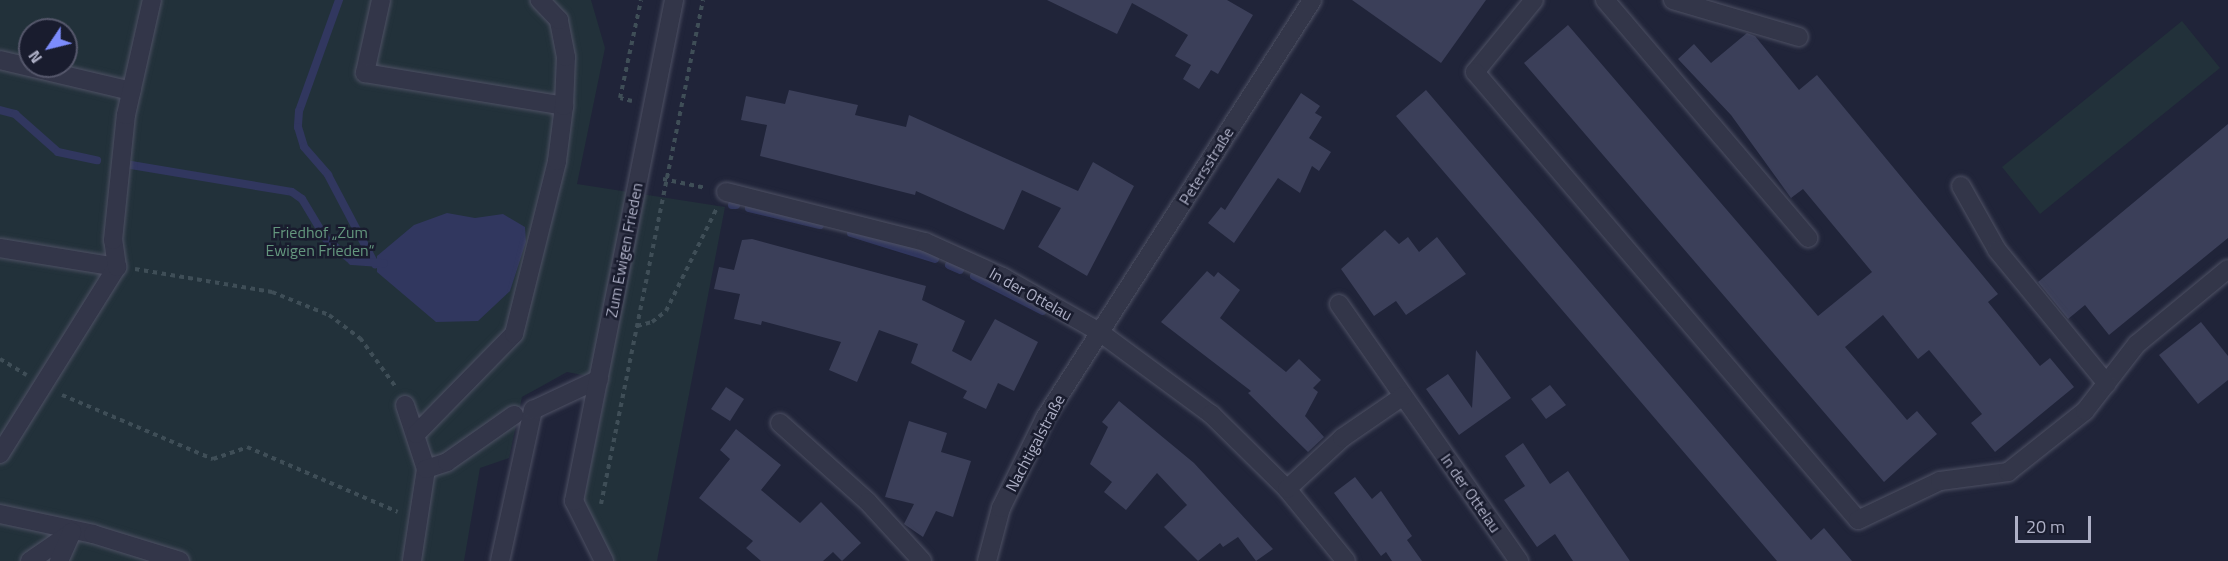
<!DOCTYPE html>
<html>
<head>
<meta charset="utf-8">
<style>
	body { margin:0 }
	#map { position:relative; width:2228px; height:561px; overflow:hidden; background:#202439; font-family:"Titillium Web",sans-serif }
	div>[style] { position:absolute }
	.green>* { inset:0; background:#22313a }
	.water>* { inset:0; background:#31375f }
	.stream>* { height:8px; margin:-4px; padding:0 4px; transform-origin:4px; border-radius:4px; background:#31375f }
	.building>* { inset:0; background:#3b3f59 }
	.path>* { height:4px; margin-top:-2px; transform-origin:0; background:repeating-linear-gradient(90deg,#3f4e57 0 4.5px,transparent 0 9px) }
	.roads { filter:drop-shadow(0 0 2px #4e5164) drop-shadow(0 0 2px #4e5164) }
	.minor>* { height:18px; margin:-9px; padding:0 9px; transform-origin:9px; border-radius:9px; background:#333649 }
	span { translate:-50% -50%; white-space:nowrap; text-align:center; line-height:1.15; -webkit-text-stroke:5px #191c2e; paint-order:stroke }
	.street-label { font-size:16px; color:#aeb0c6 }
	.park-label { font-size:16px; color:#64977e }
	.north { position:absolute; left:18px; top:18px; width:60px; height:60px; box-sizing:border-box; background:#191c2e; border:2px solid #55576b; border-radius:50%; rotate:235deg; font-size:16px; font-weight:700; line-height:24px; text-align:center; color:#aeb0c6 }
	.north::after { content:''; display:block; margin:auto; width:21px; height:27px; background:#7c8cfc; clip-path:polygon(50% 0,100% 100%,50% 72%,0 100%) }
	.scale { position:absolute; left:2015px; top:516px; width:76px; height:27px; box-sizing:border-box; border:3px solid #aeb0c6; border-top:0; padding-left:8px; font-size:18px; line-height:21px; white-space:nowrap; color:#aeb0c6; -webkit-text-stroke:4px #191c2e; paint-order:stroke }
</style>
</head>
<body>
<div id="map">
	<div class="green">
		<i style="clip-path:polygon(evenodd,0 0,591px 0,605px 48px,577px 184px,725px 207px,657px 561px,611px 561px,583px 504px,608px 380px,567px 372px,522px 397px,509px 458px,480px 468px,464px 561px,0 561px,0 0,30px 30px,66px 30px,66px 66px,30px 66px,30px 30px)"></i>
		<i style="clip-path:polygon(2182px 21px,2220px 68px,2040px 214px,2002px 167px)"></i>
	</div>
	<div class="water">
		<i style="clip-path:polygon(447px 213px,475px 218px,503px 214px,525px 227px,526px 242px,510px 291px,478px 321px,436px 322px,377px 272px,377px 256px,414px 225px)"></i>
	</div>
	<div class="stream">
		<i style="left:339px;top:0;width:118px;rotate:109.8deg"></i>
		<i style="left:299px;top:111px;width:16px;rotate:94deg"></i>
		<i style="left:298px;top:127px;width:21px;rotate:73deg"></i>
		<i style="left:304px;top:147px;width:37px;rotate:49deg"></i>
		<i style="left:328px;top:175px;width:101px;rotate:62.2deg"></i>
		<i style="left:0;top:110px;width:16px;rotate:15deg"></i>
		<i style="left:15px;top:114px;width:57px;rotate:41.5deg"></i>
		<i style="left:58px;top:152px;width:40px;rotate:12deg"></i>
		<i style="left:131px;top:165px;width:163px;rotate:9.5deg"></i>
		<i style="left:292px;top:192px;width:12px;rotate:35deg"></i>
		<i style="left:302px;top:199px;width:47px;rotate:59deg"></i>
		<i style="left:326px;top:239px;width:34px;rotate:40deg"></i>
		<i style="left:352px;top:261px;width:32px;rotate:4deg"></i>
		<i style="left:732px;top:205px;width:4px"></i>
		<i style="left:749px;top:208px;width:73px;rotate:13.5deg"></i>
		<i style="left:851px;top:233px;width:88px;rotate:17.2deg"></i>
		<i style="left:949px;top:265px;width:12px;rotate:24deg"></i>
		<i style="left:974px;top:276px;width:77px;rotate:26.9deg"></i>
	</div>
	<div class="building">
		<i style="clip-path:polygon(1047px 0,1227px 0,1253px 15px,1218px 74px,1211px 70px,1199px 89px,1183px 79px,1191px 65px,1175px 56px,1188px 35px,1161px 19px,1132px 3px,1117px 34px)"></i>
		<i style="clip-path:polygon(1352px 0,1486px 0,1441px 63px)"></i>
		<i style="clip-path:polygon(1568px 25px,1818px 316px,1872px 272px,1803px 189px,1791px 198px,1731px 115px,1678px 59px,1694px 44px,1711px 63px,1747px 33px,1755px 36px,1799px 90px,1817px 75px,1998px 294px,1988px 302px,2040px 366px,2050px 358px,2074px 387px,1995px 452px,1971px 423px,1982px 414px,1929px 350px,1918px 359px,1883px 315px,1845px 347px,1907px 420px,1917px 411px,1937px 434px,1884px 482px,1524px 63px)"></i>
		<i style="clip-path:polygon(789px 90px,858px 105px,855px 115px,906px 127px,909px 115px,1078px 191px,1093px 162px,1134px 186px,1087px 276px,1038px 247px,1061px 208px,1022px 190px,1004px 230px,916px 191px,915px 195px,760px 156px,767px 125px,741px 120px,746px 96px,785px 104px)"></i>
		<i style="clip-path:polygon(1426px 90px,1811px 540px,1824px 528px,1852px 561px,1777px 561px,1396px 116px)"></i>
		<i style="clip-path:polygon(1301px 93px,1320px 106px,1315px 113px,1322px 117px,1309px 138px,1331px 152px,1319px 171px,1312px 166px,1300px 193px,1278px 178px,1234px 243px,1208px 223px,1221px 207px,1225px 210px)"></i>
		<i style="clip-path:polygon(2228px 124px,2228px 238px,2109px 335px,2085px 305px,2068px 319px,2038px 282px)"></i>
		<i style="clip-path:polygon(1385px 230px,1399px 244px,1408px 237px,1419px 252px,1437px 237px,1466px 274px,1406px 315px,1396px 301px,1374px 316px,1341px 269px)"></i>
		<i style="clip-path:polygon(752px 239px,926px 286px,922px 300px,965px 321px,952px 351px,971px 361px,995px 319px,1038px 342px,1014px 391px,998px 383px,986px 409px,963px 398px,967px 391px,911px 363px,918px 344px,879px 330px,857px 382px,829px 370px,841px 342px,762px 321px,761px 325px,734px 319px,740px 294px,714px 289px,719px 267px,734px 270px,742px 240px)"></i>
		<i style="clip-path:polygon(1207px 271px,1214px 277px,1218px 272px,1240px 290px,1220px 318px,1286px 372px,1299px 359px,1321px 380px,1313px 388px,1318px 392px,1305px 416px,1324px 437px,1308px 452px,1248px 393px,1251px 391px,1161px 322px)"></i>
		<i style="clip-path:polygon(2201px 322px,2228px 356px,2228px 380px,2198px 404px,2159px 355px)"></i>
		<i style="clip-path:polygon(1476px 350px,1511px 398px,1459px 435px,1426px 389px,1448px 374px,1472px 408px)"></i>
		<i style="clip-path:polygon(1550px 385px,1566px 405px,1546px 419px,1531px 399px)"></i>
		<i style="clip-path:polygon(726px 387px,744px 399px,730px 421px,711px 409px)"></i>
		<i style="clip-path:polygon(1119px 401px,1194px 463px,1273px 549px,1256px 561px,1238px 537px,1223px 547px,1220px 543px,1198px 561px,1164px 527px,1187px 505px,1157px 473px,1126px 510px,1104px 492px,1112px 482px,1090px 464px,1108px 427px,1102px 422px)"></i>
		<i style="clip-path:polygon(909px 421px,947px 433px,941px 452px,971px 461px,953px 517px,936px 511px,923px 537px,904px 524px,914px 504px,885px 497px)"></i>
		<i style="clip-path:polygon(736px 429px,781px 465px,761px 490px,800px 523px,821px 502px,861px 543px,842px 561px,833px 552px,823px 561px,761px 561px,746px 548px,753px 541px,699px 498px,730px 459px,720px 450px)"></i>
		<i style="clip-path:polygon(1523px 443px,1550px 484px,1568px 471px,1630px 561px,1573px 561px,1555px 534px,1537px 547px,1504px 500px,1525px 486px,1505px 456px)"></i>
		<i style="clip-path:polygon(1355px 477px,1372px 499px,1381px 491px,1412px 536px,1407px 540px,1422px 561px,1392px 561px,1386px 552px,1381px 556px,1334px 493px)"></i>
	</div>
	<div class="path">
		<i style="left:632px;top:101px;width:12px;rotate:-166deg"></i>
		<i style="left:620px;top:98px;width:100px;rotate:-77.9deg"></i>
		<i style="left:663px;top:179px;width:44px;rotate:11.8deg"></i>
		<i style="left:135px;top:269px;width:139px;rotate:9.5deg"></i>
		<i style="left:272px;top:292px;width:61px;rotate:22deg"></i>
		<i style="left:329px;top:315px;width:39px;rotate:37deg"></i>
		<i style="left:360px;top:338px;width:59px;rotate:53.9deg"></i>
		<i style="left:637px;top:326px;width:16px;rotate:-15deg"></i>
		<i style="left:652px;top:322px;width:18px;rotate:-38deg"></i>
		<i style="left:666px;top:311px;width:113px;rotate:-63.7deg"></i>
		<i style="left:0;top:359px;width:31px;rotate:31deg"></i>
		<i style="left:62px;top:395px;width:164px;rotate:23deg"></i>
		<i style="left:213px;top:459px;width:36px;rotate:-19deg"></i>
		<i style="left:247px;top:447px;width:164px;rotate:23.3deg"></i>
		<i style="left:601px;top:504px;width:514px;rotate:-78.56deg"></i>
	</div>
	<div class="roads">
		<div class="minor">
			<i style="left:381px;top:0;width:75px;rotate:102.4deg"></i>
			<i style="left:365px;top:73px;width:202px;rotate:9.4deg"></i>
			<i style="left:1534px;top:0;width:93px;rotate:129.3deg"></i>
			<i style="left:1475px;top:72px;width:589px;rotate:49.47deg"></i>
			<i style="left:1858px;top:520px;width:91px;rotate:-25.4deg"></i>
			<i style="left:1940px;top:481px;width:69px;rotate:-7.5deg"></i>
			<i style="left:2008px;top:472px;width:98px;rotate:-38.4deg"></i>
			<i style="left:2085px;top:411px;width:85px;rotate:-52.2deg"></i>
			<i style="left:2137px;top:344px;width:118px;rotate:-39.5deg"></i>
			<i style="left:1605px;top:0;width:313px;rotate:49.5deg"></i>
			<i style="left:1673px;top:0;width:131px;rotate:16.4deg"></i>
			<i style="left:0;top:60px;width:135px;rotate:13.3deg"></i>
			<i style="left:1961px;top:186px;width:73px;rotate:60.6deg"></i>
			<i style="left:1997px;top:250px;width:173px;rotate:50.6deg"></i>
			<i style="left:726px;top:192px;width:205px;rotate:14.1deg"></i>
			<i style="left:925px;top:242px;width:85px;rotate:24.2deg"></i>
			<i style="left:1003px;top:277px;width:113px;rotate:29.7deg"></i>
			<i style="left:1101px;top:333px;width:137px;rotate:36.4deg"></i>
			<i style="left:1211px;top:414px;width:107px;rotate:44.6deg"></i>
			<i style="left:1287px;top:489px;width:93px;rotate:50.7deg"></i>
			<i style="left:0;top:248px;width:119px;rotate:9.2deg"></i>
			<i style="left:1339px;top:304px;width:314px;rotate:55deg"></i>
			<i style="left:405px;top:405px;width:67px;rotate:71.8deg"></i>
			<i style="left:426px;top:469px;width:93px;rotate:98.7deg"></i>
			<i style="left:780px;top:423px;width:118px;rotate:41.9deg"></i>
			<i style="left:868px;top:502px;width:80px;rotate:47.5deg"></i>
			<i style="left:416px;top:434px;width:140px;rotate:-45.6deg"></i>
			<i style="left:514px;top:334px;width:178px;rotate:-76deg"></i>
			<i style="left:557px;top:161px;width:55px;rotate:-82.7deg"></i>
			<i style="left:564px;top:106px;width:49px;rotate:-87.7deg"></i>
			<i style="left:566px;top:57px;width:38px;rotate:-101deg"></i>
			<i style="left:559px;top:20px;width:28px;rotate:-134deg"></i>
			<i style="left:0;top:454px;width:221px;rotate:-58deg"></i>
			<i style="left:117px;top:267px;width:27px;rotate:-98deg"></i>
			<i style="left:113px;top:240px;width:126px;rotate:-84.1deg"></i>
			<i style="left:126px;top:115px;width:118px;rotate:-77.3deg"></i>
			<i style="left:426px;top:469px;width:22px;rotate:-18deg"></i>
			<i style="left:447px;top:462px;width:82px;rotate:-35deg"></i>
			<i style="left:1287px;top:489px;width:75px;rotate:-42.8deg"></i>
			<i style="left:1342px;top:438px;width:74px;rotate:-34.5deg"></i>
			<i style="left:0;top:514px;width:95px;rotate:12.1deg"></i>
			<i style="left:93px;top:534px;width:91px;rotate:17.2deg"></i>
			<i style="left:30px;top:561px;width:51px;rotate:-34.6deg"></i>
			<i style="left:59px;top:561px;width:32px;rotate:-66deg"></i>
			<i style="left:500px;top:561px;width:155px;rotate:-77.7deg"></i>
			<i style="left:533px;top:410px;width:73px;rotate:-25.2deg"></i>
			<i style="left:604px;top:561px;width:67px;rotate:-116.6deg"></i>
			<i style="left:574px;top:501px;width:511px;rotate:-78.71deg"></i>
			<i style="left:987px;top:561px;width:55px;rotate:-75.2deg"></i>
			<i style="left:1001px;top:508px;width:100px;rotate:-63.9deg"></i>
			<i style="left:1045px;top:418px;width:496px;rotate:-57.4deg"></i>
		</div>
	</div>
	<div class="street-label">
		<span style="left:1206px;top:166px;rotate:-58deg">Petersstraße</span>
		<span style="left:624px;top:250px;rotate:-79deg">Zum Ewigen Frieden</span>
		<span style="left:1031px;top:294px;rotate:29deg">In der Ottelau</span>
		<span style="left:1035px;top:443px;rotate:-62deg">Nachtigalstraße</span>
		<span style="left:1471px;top:493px;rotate:55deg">In der Ottelau</span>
	</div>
	<div class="park-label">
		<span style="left:320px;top:241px">Friedhof „Zum<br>Ewigen Frieden“</span>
	</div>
	<div class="north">N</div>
	<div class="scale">20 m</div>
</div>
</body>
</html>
